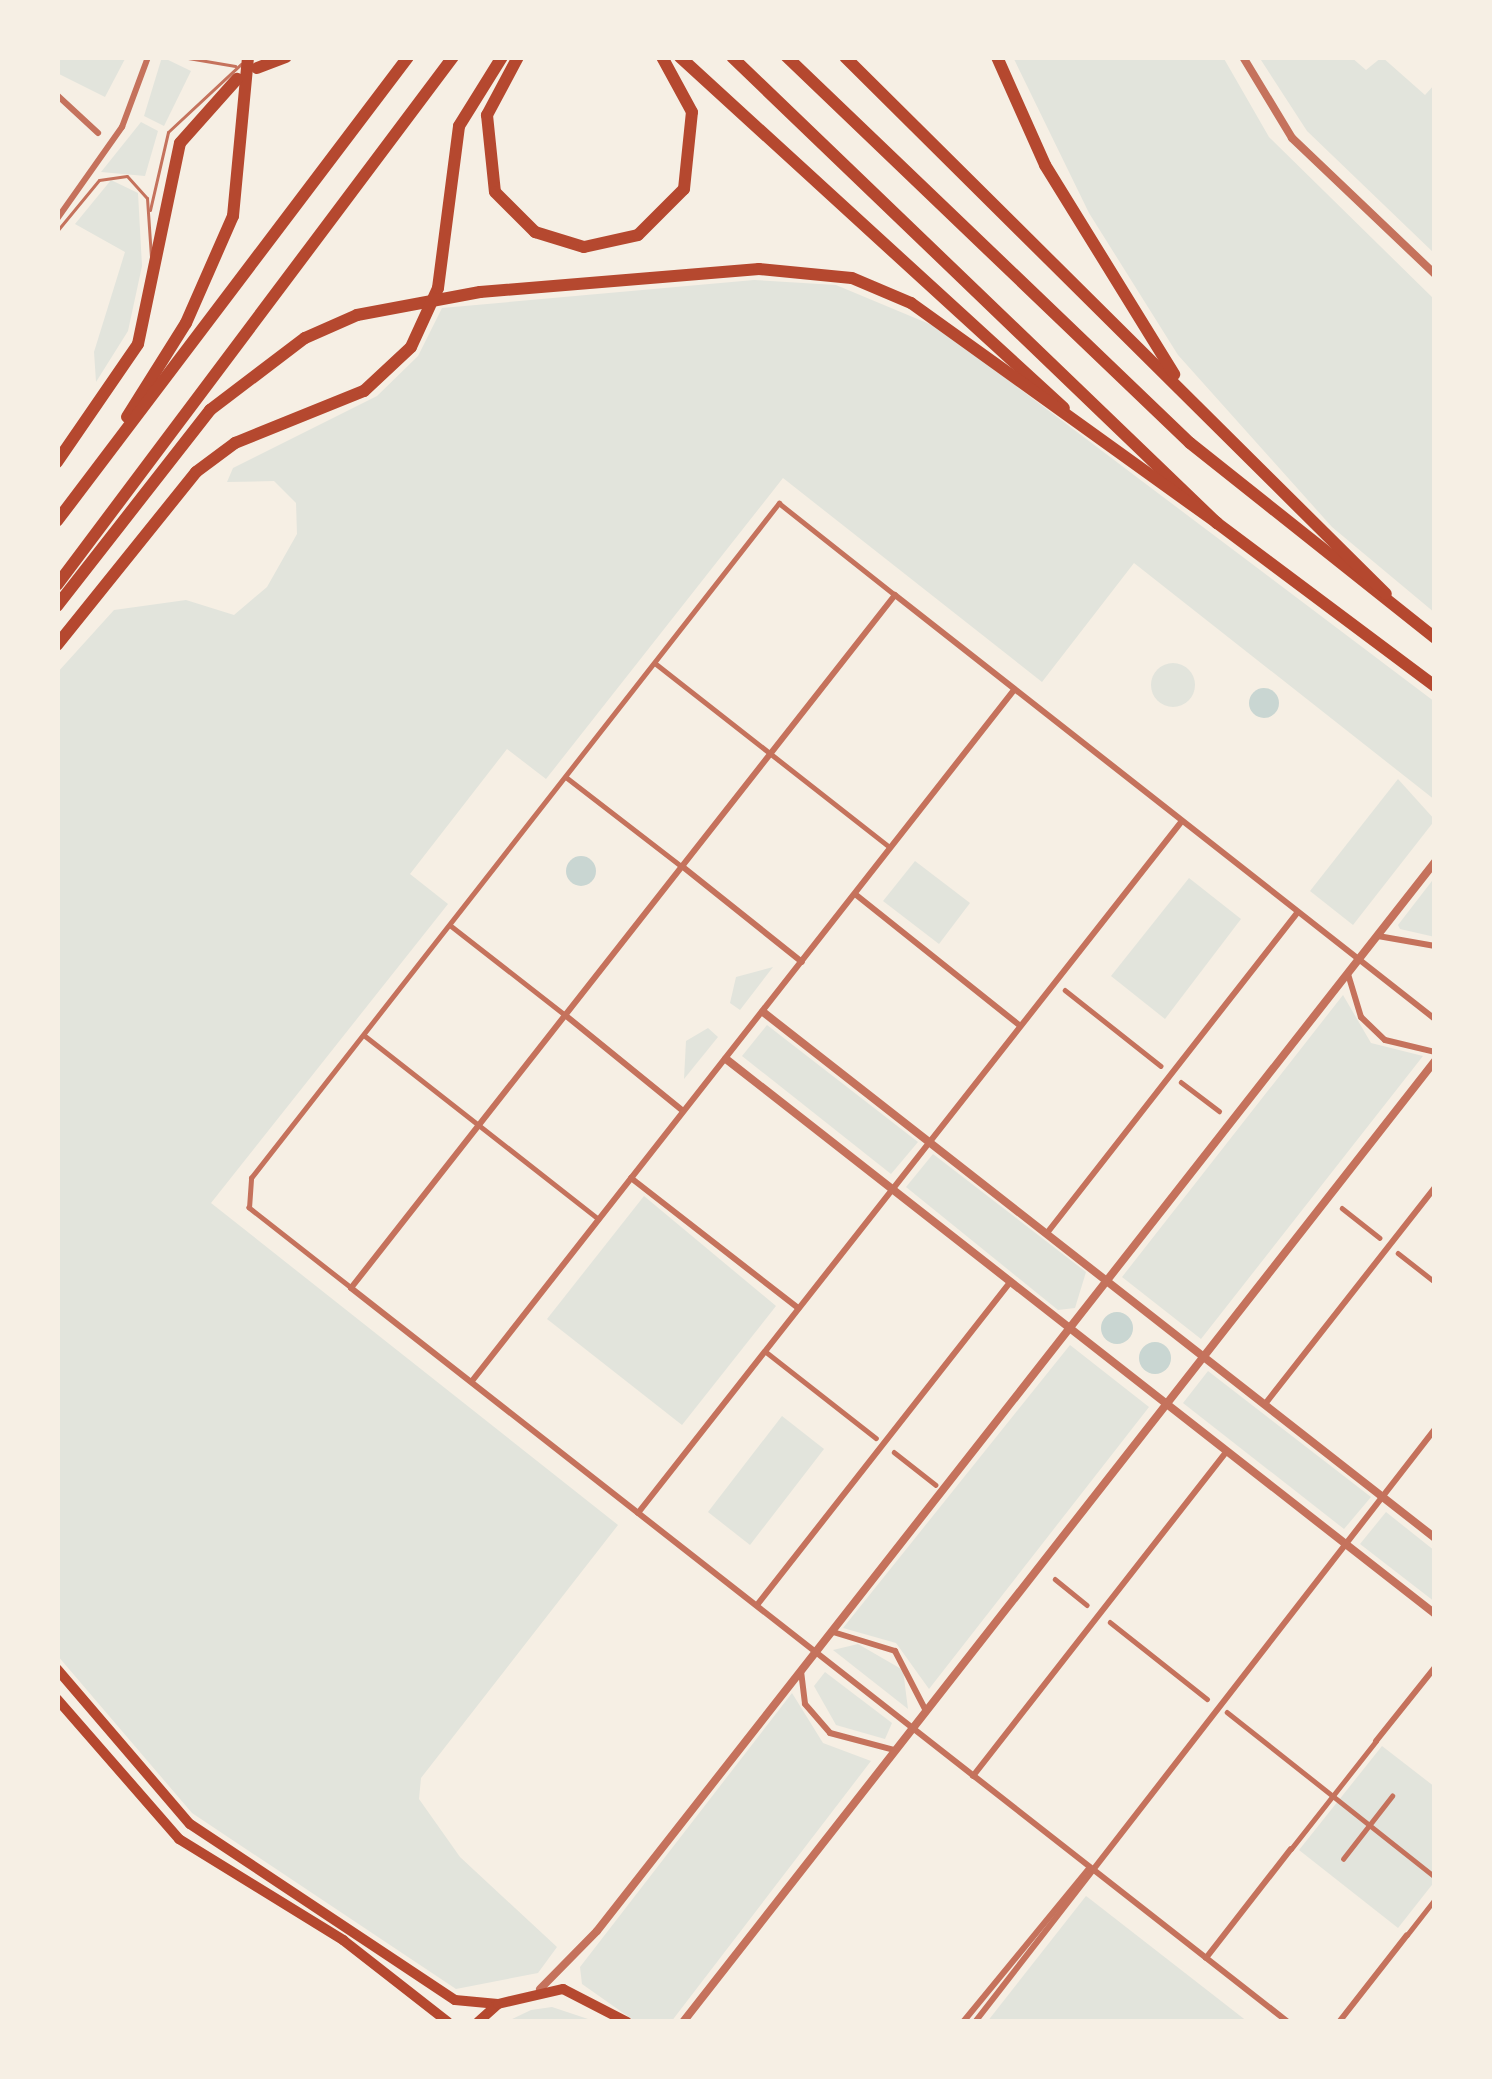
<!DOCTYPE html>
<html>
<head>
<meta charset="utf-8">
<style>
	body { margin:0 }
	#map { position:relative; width:1492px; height:2079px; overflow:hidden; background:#f6efe4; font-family:"Noto Serif",serif }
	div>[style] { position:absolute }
	.green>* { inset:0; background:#e2e4dc }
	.round { border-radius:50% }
	.water>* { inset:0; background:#c9d6d2 }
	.service>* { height:3px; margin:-1.5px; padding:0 1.5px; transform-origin:1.5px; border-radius:1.5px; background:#c5725c }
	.pedestrian>* { height:4.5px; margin:-2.25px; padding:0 2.25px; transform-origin:2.25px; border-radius:2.25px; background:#c5725c }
	.minor>* { height:6px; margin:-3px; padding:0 3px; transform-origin:3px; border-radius:3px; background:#c5725c }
	.tertiary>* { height:8px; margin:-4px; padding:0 4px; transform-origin:4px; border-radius:4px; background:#c5725c }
	.primary>* { height:10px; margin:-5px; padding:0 5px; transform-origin:5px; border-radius:5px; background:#b5482f }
	.motorway>* { height:12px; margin:-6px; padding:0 6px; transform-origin:6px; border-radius:6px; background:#b5482f }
	span { translate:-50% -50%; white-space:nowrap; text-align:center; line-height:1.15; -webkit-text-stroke:10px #f6efe4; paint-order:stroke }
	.frame { position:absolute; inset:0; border:60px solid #f6efe4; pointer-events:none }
</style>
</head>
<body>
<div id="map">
	<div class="green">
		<i style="clip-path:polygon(57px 57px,126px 57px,105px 97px,57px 73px)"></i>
		<i style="clip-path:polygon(162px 57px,191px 71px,164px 126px,144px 116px)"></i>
		<i style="clip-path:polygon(1013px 57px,1223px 57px,1269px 137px,1435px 300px,1435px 613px,1332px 527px,1178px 355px,1089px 213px)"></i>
		<i style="clip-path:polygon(1259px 57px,1351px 57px,1366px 70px,1382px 57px,1425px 95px,1435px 84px,1435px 254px,1307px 131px)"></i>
		<i style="clip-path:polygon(141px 122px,158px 131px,145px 176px,101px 172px)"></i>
		<i style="clip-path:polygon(111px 180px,138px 193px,142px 266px,128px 331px,96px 382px,94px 352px,125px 252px,75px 224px)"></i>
		<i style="clip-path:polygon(754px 280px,836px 285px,939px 328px,1435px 702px,1435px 800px,1134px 563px,1042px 682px,783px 478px,546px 779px,507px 749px,410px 874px,448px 904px,211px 1203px,618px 1525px,421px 1778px,419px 1799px,460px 1857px,557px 1947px,538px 1973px,456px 1989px,192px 1813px,57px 1655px,57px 673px,114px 610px,186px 600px,234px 615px,267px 587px,297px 534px,296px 503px,274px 481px,227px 482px,233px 468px,377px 396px,418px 356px,442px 308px)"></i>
		<i class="round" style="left:1151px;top:663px;width:44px;height:44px"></i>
		<i style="clip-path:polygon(1398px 779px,1435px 820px,1353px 925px,1310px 891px)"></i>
		<i style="clip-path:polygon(915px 861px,970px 903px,939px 944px,883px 901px)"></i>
		<i style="clip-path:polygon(1435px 877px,1435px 937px,1400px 929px,1398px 925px)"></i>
		<i style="clip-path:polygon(1189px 878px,1241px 919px,1165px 1019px,1111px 976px)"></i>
		<i style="clip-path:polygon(773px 967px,740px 1010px,730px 1003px,736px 977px)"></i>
		<i style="clip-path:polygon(1343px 995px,1371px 1043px,1423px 1056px,1201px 1339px,1122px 1277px)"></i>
		<i style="clip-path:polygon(767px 1025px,918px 1142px,891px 1174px,742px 1056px)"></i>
		<i style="clip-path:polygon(708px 1028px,718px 1037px,684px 1079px,686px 1041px)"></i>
		<i style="clip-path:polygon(933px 1154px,1086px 1272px,1075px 1308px,1058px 1310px,906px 1187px)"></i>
		<i style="clip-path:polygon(644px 1196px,776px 1306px,682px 1425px,547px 1319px)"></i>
		<i style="clip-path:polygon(1070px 1345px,1149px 1407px,929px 1689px,896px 1643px,843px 1628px)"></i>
		<i style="clip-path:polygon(1208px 1371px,1371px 1497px,1344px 1529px,1183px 1403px)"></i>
		<i style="clip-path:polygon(782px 1416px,824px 1449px,750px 1545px,708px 1512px)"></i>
		<i style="clip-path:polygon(1386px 1512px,1435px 1551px,1435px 1602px,1360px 1544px)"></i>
		<i style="clip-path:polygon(858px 1644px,903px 1670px,908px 1709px,833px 1650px)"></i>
		<i style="clip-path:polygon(825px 1672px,892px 1723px,885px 1739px,836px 1725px,814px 1686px)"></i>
		<i style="clip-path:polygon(792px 1693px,823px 1743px,871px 1761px,671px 2022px,636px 2022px,582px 1984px,580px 1967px)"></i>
		<i style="clip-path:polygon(1382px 1746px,1435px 1787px,1435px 1881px,1398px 1928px,1299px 1850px)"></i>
		<i style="clip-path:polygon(1086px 1896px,1090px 1899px,1248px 2022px,987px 2022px)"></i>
		<i style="clip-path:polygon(552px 2007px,597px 2022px,506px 2022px,531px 2010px)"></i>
	</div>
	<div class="water">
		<i class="round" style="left:1249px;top:688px;width:30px;height:30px"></i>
		<i class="round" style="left:566px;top:856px;width:30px;height:30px"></i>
		<i class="round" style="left:1101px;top:1312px;width:32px;height:32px"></i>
		<i class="round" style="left:1139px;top:1342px;width:32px;height:32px"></i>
	</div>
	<div class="service">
		<i style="left:182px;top:57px;width:54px;rotate:9.6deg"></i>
		<i style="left:150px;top:210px;width:80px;rotate:-77deg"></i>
		<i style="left:168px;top:132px;width:100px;rotate:-43deg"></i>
		<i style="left:57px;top:231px;width:66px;rotate:-50.5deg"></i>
		<i style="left:99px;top:180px;width:28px;rotate:-8deg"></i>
		<i style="left:127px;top:176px;width:30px;rotate:48deg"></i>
		<i style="left:147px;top:198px;width:58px;rotate:86.1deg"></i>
	</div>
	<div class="pedestrian">
		<i style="left:655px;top:663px;width:298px;rotate:38.1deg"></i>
		<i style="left:566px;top:777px;width:144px;rotate:37.7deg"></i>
		<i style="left:450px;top:925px;width:145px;rotate:38deg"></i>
		<i style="left:1065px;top:990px;width:122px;rotate:38.4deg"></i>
		<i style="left:364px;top:1035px;width:298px;rotate:38.1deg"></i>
		<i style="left:1181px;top:1082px;width:48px;rotate:37.3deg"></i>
		<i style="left:1342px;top:1208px;width:48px;rotate:38.3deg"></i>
		<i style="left:1398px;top:1253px;width:47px;rotate:38.1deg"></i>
		<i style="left:351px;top:1288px;width:130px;rotate:-141.9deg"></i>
		<i style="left:249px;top:1208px;width:30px;rotate:-86deg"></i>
		<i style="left:251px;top:1178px;width:857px;rotate:-51.97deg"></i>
		<i style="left:779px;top:503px;width:147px;rotate:38.4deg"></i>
		<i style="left:765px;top:1351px;width:141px;rotate:38.1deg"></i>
		<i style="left:894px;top:1452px;width:53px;rotate:38.2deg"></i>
		<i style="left:1055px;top:1579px;width:41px;rotate:39.1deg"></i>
		<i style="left:1110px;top:1622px;width:124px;rotate:38.4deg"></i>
		<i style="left:1227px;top:1712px;width:265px;rotate:38.4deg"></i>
		<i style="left:1291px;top:1849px;width:137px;rotate:-51.8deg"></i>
		<i style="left:1343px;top:1859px;width:80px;rotate:-52.1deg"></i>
		<i style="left:1407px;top:1935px;width:46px;rotate:-52.1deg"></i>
	</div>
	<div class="minor">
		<i style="left:57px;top:95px;width:56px;rotate:42.8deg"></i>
		<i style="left:57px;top:219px;width:113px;rotate:-54.8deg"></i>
		<i style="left:122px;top:127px;width:75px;rotate:-69.6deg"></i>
		<i style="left:683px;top:867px;width:152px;rotate:38.6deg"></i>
		<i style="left:855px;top:894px;width:210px;rotate:38.6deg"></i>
		<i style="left:1378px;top:936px;width:58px;rotate:10deg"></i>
		<i style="left:1348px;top:974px;width:45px;rotate:73.2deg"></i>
		<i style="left:1361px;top:1017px;width:33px;rotate:44deg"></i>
		<i style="left:1385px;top:1040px;width:51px;rotate:13.5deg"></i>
		<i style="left:565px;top:1015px;width:152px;rotate:39.1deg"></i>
		<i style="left:631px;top:1178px;width:212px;rotate:37.9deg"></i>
		<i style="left:1047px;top:1233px;width:407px;rotate:-52deg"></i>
		<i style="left:472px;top:1381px;width:878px;rotate:-51.89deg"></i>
		<i style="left:1265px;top:1404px;width:276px;rotate:-51.9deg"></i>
		<i style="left:638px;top:1513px;width:880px;rotate:-51.83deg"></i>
		<i style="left:757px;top:1605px;width:410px;rotate:-51.9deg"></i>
		<i style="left:833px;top:1632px;width:65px;rotate:17deg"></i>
		<i style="left:895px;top:1651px;width:68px;rotate:62.7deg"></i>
		<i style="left:801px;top:1671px;width:33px;rotate:83deg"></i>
		<i style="left:805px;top:1704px;width:38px;rotate:49deg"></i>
		<i style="left:830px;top:1733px;width:66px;rotate:14.9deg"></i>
		<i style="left:1376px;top:1741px;width:95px;rotate:-51.4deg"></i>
		<i style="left:973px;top:1776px;width:412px;rotate:-52deg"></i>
		<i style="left:1206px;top:1958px;width:138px;rotate:-52.1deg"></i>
		<i style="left:963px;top:2022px;width:197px;rotate:-50.6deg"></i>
		<i style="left:975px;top:2022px;width:750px;rotate:-52.2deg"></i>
		<i style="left:1288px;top:2022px;width:1190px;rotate:-141.93deg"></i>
		<i style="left:351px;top:1288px;width:881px;rotate:-51.87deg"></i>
		<i style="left:895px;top:595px;width:687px;rotate:38.14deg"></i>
		<i style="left:1339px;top:2022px;width:110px;rotate:-52deg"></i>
	</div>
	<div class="tertiary">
		<i style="left:1243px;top:57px;width:95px;rotate:58.8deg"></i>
		<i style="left:1292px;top:138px;width:197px;rotate:43.6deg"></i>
		<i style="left:763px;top:1012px;width:853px;rotate:38.05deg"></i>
		<i style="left:726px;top:1059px;width:900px;rotate:38.05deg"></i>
		<i style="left:540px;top:1989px;width:81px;rotate:-45.5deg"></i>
		<i style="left:597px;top:1931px;width:1358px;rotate:-51.91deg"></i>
		<i style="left:683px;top:2022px;width:1220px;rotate:-51.96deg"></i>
	</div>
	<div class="primary">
		<i style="left:57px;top:1669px;width:204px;rotate:49.4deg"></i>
		<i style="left:190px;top:1824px;width:318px;rotate:33.6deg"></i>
		<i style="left:455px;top:2000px;width:43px;rotate:5.3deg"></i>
		<i style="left:57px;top:1699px;width:186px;rotate:48.9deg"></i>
		<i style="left:179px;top:1839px;width:193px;rotate:31.6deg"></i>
		<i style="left:343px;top:1940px;width:133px;rotate:38deg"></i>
		<i style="left:478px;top:2022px;width:27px;rotate:-42deg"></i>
		<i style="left:498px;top:2004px;width:67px;rotate:-13deg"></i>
		<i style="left:563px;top:1989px;width:72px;rotate:27.3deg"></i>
	</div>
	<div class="motorway">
		<i style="left:518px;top:57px;width:66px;rotate:118.1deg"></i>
		<i style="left:487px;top:115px;width:77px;rotate:84.1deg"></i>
		<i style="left:495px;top:192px;width:57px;rotate:45deg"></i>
		<i style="left:535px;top:232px;width:51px;rotate:17deg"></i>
		<i style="left:584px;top:247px;width:55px;rotate:-12.5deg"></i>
		<i style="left:638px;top:235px;width:65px;rotate:-45deg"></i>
		<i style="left:684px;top:189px;width:77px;rotate:-84.1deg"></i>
		<i style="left:692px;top:112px;width:63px;rotate:-118.6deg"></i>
		<i style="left:680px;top:57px;width:520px;rotate:42.43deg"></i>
		<i style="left:732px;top:57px;width:673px;rotate:43.86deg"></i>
		<i style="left:1217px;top:523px;width:272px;rotate:36.8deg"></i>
		<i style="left:787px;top:57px;width:558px;rotate:43.77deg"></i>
		<i style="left:1190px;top:443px;width:313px;rotate:38.5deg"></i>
		<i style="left:845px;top:57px;width:762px;rotate:44.79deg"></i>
		<i style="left:997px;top:57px;width:118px;rotate:66deg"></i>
		<i style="left:1045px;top:165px;width:246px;rotate:58.3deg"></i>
		<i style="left:257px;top:68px;width:31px;rotate:-21deg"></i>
		<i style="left:127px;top:417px;width:111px;rotate:-57.9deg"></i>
		<i style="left:186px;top:323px;width:117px;rotate:-66.3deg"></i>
		<i style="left:233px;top:216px;width:160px;rotate:-84.6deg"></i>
		<i style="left:57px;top:462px;width:143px;rotate:-55.5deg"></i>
		<i style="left:138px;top:344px;width:205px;rotate:-78.2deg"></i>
		<i style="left:180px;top:143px;width:86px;rotate:-48.3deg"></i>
		<i style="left:57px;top:521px;width:582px;rotate:-52.89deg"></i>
		<i style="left:57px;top:585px;width:660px;rotate:-53.13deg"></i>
		<i style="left:57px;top:606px;width:249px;rotate:-52deg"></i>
		<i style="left:210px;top:410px;width:119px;rotate:-37.2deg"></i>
		<i style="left:305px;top:338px;width:57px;rotate:-23.9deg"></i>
		<i style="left:357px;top:315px;width:125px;rotate:-10.6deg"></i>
		<i style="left:480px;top:292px;width:280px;rotate:-4.7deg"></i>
		<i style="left:759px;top:269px;width:93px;rotate:5.5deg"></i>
		<i style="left:852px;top:278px;width:64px;rotate:23deg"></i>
		<i style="left:911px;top:303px;width:377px;rotate:35.7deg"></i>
		<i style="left:57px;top:645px;width:222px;rotate:-51.2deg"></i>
		<i style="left:196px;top:472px;width:49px;rotate:-36.6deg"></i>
		<i style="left:235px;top:443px;width:139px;rotate:-22deg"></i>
		<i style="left:364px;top:391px;width:64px;rotate:-43.1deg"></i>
		<i style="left:411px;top:347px;width:65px;rotate:-65.4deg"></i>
		<i style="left:438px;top:288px;width:163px;rotate:-82.6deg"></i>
		<i style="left:459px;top:126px;width:81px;rotate:-58.1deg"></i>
	</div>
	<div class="frame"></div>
</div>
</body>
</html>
